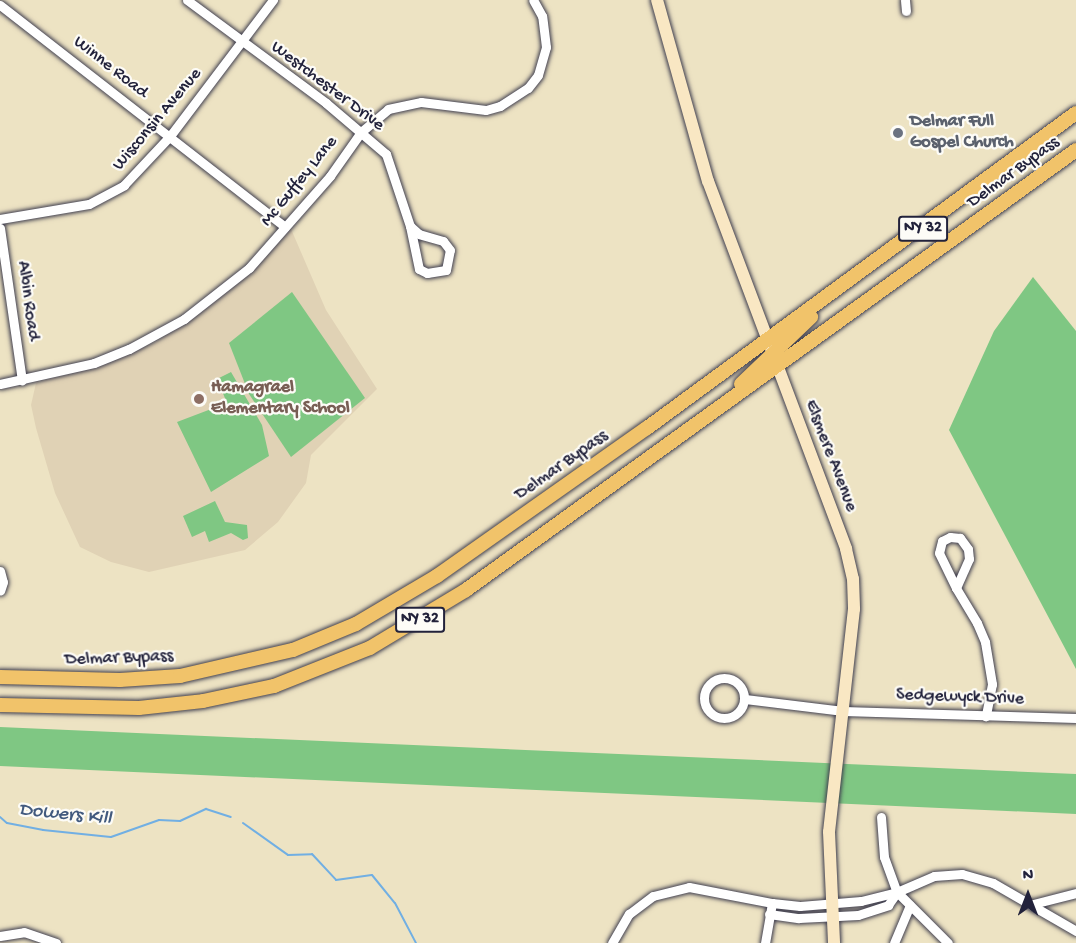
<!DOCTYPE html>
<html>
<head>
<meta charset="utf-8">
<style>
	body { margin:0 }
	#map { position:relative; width:1076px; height:943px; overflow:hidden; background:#ede3c3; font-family:"Gochi Hand",sans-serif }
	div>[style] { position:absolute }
	.built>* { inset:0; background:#e0d2b5 }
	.green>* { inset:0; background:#7fc783 }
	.stream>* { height:2px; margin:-1px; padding:0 1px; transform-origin:1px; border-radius:1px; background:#71afe3 }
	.roads { filter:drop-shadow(0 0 2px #403f4f) drop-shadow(0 0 2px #403f4f) }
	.minor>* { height:9px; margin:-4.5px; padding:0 4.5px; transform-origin:4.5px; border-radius:4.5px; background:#fff }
	.minor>.ring { margin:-4.5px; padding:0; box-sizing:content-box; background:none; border:9px solid #fff; border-radius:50% }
	.secondary>* { height:12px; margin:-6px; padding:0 6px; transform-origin:6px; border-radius:6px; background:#f9e7c3 }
	.primary>* { height:14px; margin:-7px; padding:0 7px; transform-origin:7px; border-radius:7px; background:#f1c36a }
	.dots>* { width:16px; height:16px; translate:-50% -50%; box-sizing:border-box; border:3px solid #fdfcf7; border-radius:50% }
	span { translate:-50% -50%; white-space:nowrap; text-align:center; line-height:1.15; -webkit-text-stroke:4.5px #fdfcf7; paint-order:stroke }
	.shield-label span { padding:2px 4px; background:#fdfcf7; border:2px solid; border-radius:4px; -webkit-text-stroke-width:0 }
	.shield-label { font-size:16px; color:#22223b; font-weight:700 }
	.street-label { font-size:18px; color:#22223b }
	.worship-label { font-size:18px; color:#5b616d; font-weight:700 }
	.left { translate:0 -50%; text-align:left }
	.education-label { font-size:18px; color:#785e54; font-weight:700 }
	.water-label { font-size:20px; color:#425a7e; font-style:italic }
	.north { position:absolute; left:998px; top:865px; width:60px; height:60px; -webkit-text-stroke:4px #fdfcf7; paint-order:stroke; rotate:0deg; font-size:16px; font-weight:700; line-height:24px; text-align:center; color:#22223b }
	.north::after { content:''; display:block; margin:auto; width:21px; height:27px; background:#22223b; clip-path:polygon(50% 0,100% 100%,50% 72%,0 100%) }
</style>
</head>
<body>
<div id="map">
	<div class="built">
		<i style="clip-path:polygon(291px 229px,326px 310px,377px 389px,311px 455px,306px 483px,278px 522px,245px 550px,149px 572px,111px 562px,80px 547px,55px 493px,36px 428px,31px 405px,36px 383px,105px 364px,156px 342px,242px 279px)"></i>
	</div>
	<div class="green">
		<i style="clip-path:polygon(1033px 277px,1076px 331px,1076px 669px,949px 430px,994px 331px)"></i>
		<i style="clip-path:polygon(292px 292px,365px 398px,291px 457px,249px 394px,229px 343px)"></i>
		<i style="clip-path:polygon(231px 372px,262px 425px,269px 456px,211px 492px,177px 422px,227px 403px,217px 379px)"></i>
		<i style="clip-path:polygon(215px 501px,225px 522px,247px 525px,248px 538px,243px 540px,231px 533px,209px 542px,205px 531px,192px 537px,183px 516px)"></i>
		<i style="clip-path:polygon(0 727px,1076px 774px,1076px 814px,0 766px)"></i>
	</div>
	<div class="stream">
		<i style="left:0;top:817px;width:9px;rotate:41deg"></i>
		<i style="left:7px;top:823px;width:37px;rotate:11deg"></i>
		<i style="left:43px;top:830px;width:68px;rotate:5.9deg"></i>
		<i style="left:111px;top:837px;width:51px;rotate:-19.5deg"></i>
		<i style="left:159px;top:820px;width:21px;rotate:3deg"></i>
		<i style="left:180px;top:821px;width:29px;rotate:-25deg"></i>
		<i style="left:206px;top:809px;width:26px;rotate:18deg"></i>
		<i style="left:243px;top:823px;width:55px;rotate:35.4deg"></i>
		<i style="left:288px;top:855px;width:24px;rotate:-2deg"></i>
		<i style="left:312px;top:854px;width:35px;rotate:47deg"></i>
		<i style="left:336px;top:880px;width:36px;rotate:-8deg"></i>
		<i style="left:372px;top:875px;width:36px;rotate:51deg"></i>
		<i style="left:395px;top:903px;width:45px;rotate:62.3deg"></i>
	</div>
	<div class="roads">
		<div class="minor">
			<i style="left:187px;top:0;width:173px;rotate:36.5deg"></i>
			<i style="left:326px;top:103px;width:79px;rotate:40.4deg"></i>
			<i style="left:386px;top:154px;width:76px;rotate:71.6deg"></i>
			<i style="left:410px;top:226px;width:44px;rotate:78.2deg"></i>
			<i style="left:419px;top:269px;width:9px;rotate:27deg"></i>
			<i style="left:427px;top:273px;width:19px;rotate:-9deg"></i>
			<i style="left:446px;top:270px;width:20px;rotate:-79deg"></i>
			<i style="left:450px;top:250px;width:11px;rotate:-128deg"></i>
			<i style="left:443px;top:241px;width:25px;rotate:-164deg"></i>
			<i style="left:419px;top:234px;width:12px;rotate:-138deg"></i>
			<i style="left:905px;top:0;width:11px;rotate:85deg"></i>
			<i style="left:0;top:5px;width:361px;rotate:37.9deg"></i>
			<i style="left:0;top:219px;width:90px;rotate:-9.6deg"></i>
			<i style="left:89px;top:204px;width:40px;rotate:-28deg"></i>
			<i style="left:124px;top:185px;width:67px;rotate:-46.8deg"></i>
			<i style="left:170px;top:136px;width:171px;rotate:-52.9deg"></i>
			<i style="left:0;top:228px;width:154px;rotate:81.8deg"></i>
			<i style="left:0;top:384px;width:96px;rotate:-12.6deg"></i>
			<i style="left:94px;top:363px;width:38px;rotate:-22deg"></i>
			<i style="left:129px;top:349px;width:63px;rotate:-28.6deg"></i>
			<i style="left:184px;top:319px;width:83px;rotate:-38.1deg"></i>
			<i style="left:249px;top:268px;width:123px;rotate:-48.6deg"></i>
			<i style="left:330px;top:176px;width:54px;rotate:-54.8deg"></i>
			<i style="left:361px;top:132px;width:35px;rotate:-40deg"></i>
			<i style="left:388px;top:109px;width:34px;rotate:-12deg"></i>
			<i style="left:421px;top:102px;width:65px;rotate:7deg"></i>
			<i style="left:486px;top:110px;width:15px;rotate:-16deg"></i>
			<i style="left:500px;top:106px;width:33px;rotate:-33deg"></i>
			<i style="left:528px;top:88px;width:16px;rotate:-52deg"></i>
			<i style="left:538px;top:75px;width:29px;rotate:-74deg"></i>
			<i style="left:546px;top:47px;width:31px;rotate:-97deg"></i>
			<i style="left:542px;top:16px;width:18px;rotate:-119deg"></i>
			<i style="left:0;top:571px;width:11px;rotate:75deg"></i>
			<i style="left:3px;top:582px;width:9px;rotate:108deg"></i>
			<i style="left:956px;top:588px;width:32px;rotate:-66deg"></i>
			<i style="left:969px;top:559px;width:10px;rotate:-96deg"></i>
			<i style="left:968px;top:549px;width:14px;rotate:-126deg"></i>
			<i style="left:960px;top:538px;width:10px;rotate:-174deg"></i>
			<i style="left:950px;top:537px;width:9px;rotate:153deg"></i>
			<i style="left:942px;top:541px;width:12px;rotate:104deg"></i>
			<i style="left:939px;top:553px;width:39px;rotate:64deg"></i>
			<i style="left:956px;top:588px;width:41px;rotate:59deg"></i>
			<i style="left:977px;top:623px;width:21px;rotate:67deg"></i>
			<i style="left:985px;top:642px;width:43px;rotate:80.5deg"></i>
			<i style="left:992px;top:684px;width:33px;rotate:101deg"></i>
			<i class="ring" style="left:704px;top:678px;width:31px;height:31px"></i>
			<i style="left:745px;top:699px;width:99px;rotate:7deg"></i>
			<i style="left:843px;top:711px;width:233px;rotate:1.7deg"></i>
			<i style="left:881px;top:817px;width:40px;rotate:85.7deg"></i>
			<i style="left:884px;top:857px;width:37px;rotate:70deg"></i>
			<i style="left:897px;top:892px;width:72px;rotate:45deg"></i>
			<i style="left:772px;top:903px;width:28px;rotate:6deg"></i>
			<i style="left:800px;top:906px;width:61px;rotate:-4.7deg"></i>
			<i style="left:861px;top:901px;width:37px;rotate:-14deg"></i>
			<i style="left:897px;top:892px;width:40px;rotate:-23.4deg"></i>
			<i style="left:934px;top:876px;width:28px;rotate:-4deg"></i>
			<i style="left:962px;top:874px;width:32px;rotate:16deg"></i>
			<i style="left:993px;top:883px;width:96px;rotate:30deg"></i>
			<i style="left:1033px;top:904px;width:44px;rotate:-14.3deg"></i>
			<i style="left:769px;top:914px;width:30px;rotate:8deg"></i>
			<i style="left:799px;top:918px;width:59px;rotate:-2.9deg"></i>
			<i style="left:858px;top:915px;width:32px;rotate:-18deg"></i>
			<i style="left:888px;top:905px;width:16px;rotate:-55deg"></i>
			<i style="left:0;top:936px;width:24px;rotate:-9deg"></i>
			<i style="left:24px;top:932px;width:34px;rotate:19deg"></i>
			<i style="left:612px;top:943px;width:34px;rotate:-60deg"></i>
			<i style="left:629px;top:914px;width:30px;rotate:-37deg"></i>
			<i style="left:653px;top:896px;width:37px;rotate:-14deg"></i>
			<i style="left:689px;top:887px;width:85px;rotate:10.9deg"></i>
			<i style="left:772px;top:903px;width:41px;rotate:99.9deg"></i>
			<i style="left:894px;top:943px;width:41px;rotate:-67.2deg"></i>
		</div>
		<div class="secondary">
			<i style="left:657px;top:0;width:188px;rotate:74.3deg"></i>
			<i style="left:708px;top:181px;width:393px;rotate:69.4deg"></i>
			<i style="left:846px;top:549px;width:31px;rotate:77deg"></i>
			<i style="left:853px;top:579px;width:30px;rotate:88deg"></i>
			<i style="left:854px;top:609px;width:224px;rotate:96.4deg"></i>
			<i style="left:829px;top:832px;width:111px;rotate:87.4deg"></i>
		</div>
		<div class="primary">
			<i style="left:741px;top:384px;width:97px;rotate:-43.7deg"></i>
			<i style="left:0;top:677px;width:120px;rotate:1.4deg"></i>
			<i style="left:120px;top:680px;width:60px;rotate:-3.8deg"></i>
			<i style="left:180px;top:676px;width:116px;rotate:-13deg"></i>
			<i style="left:293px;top:650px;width:68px;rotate:-22.4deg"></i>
			<i style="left:356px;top:624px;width:94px;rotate:-30.7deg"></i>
			<i style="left:437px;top:576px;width:257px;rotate:-35.2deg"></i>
			<i style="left:647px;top:428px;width:532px;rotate:-36.29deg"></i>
			<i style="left:0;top:705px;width:139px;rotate:1.2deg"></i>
			<i style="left:139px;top:708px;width:64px;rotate:-6.2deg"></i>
			<i style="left:203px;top:701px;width:73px;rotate:-11.9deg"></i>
			<i style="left:274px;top:686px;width:103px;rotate:-21.6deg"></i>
			<i style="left:370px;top:648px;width:112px;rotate:-31.1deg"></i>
			<i style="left:466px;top:590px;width:752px;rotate:-35.8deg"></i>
		</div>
	</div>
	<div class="dots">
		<i style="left:898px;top:133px;background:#6b7280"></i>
		<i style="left:199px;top:399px;background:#8d6e63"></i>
	</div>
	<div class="shield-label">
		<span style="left:923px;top:229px">NY 32</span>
		<span style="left:420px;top:620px">NY 32</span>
	</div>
	<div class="street-label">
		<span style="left:110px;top:68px;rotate:38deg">Winne Road</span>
		<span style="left:327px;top:87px;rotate:37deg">Westchester Drive</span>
		<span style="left:158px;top:120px;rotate:-50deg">Wisconsin Avenue</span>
		<span style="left:1014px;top:173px;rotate:-36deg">Delmar Bypass</span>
		<span style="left:300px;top:182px;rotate:-51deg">Mc Guffey Lane</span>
		<span style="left:27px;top:301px;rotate:82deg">Albin Road</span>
		<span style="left:830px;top:456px;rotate:69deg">Elsmere Avenue</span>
		<span style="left:562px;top:466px;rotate:-35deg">Delmar Bypass</span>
		<span style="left:119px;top:659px;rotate:-2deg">Delmar Bypass</span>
		<span style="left:960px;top:698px;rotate:2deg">Sedgewyck Drive</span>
	</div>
	<div class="worship-label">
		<span class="left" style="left:910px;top:133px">Delmar Full<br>Gospel Church</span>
	</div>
	<div class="education-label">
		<span class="left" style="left:211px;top:399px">Hamagrael<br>Elementary School</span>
	</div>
	<div class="water-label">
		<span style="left:65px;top:815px;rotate:6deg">Dowers Kill</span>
	</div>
	<div class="north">N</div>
</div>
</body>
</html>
